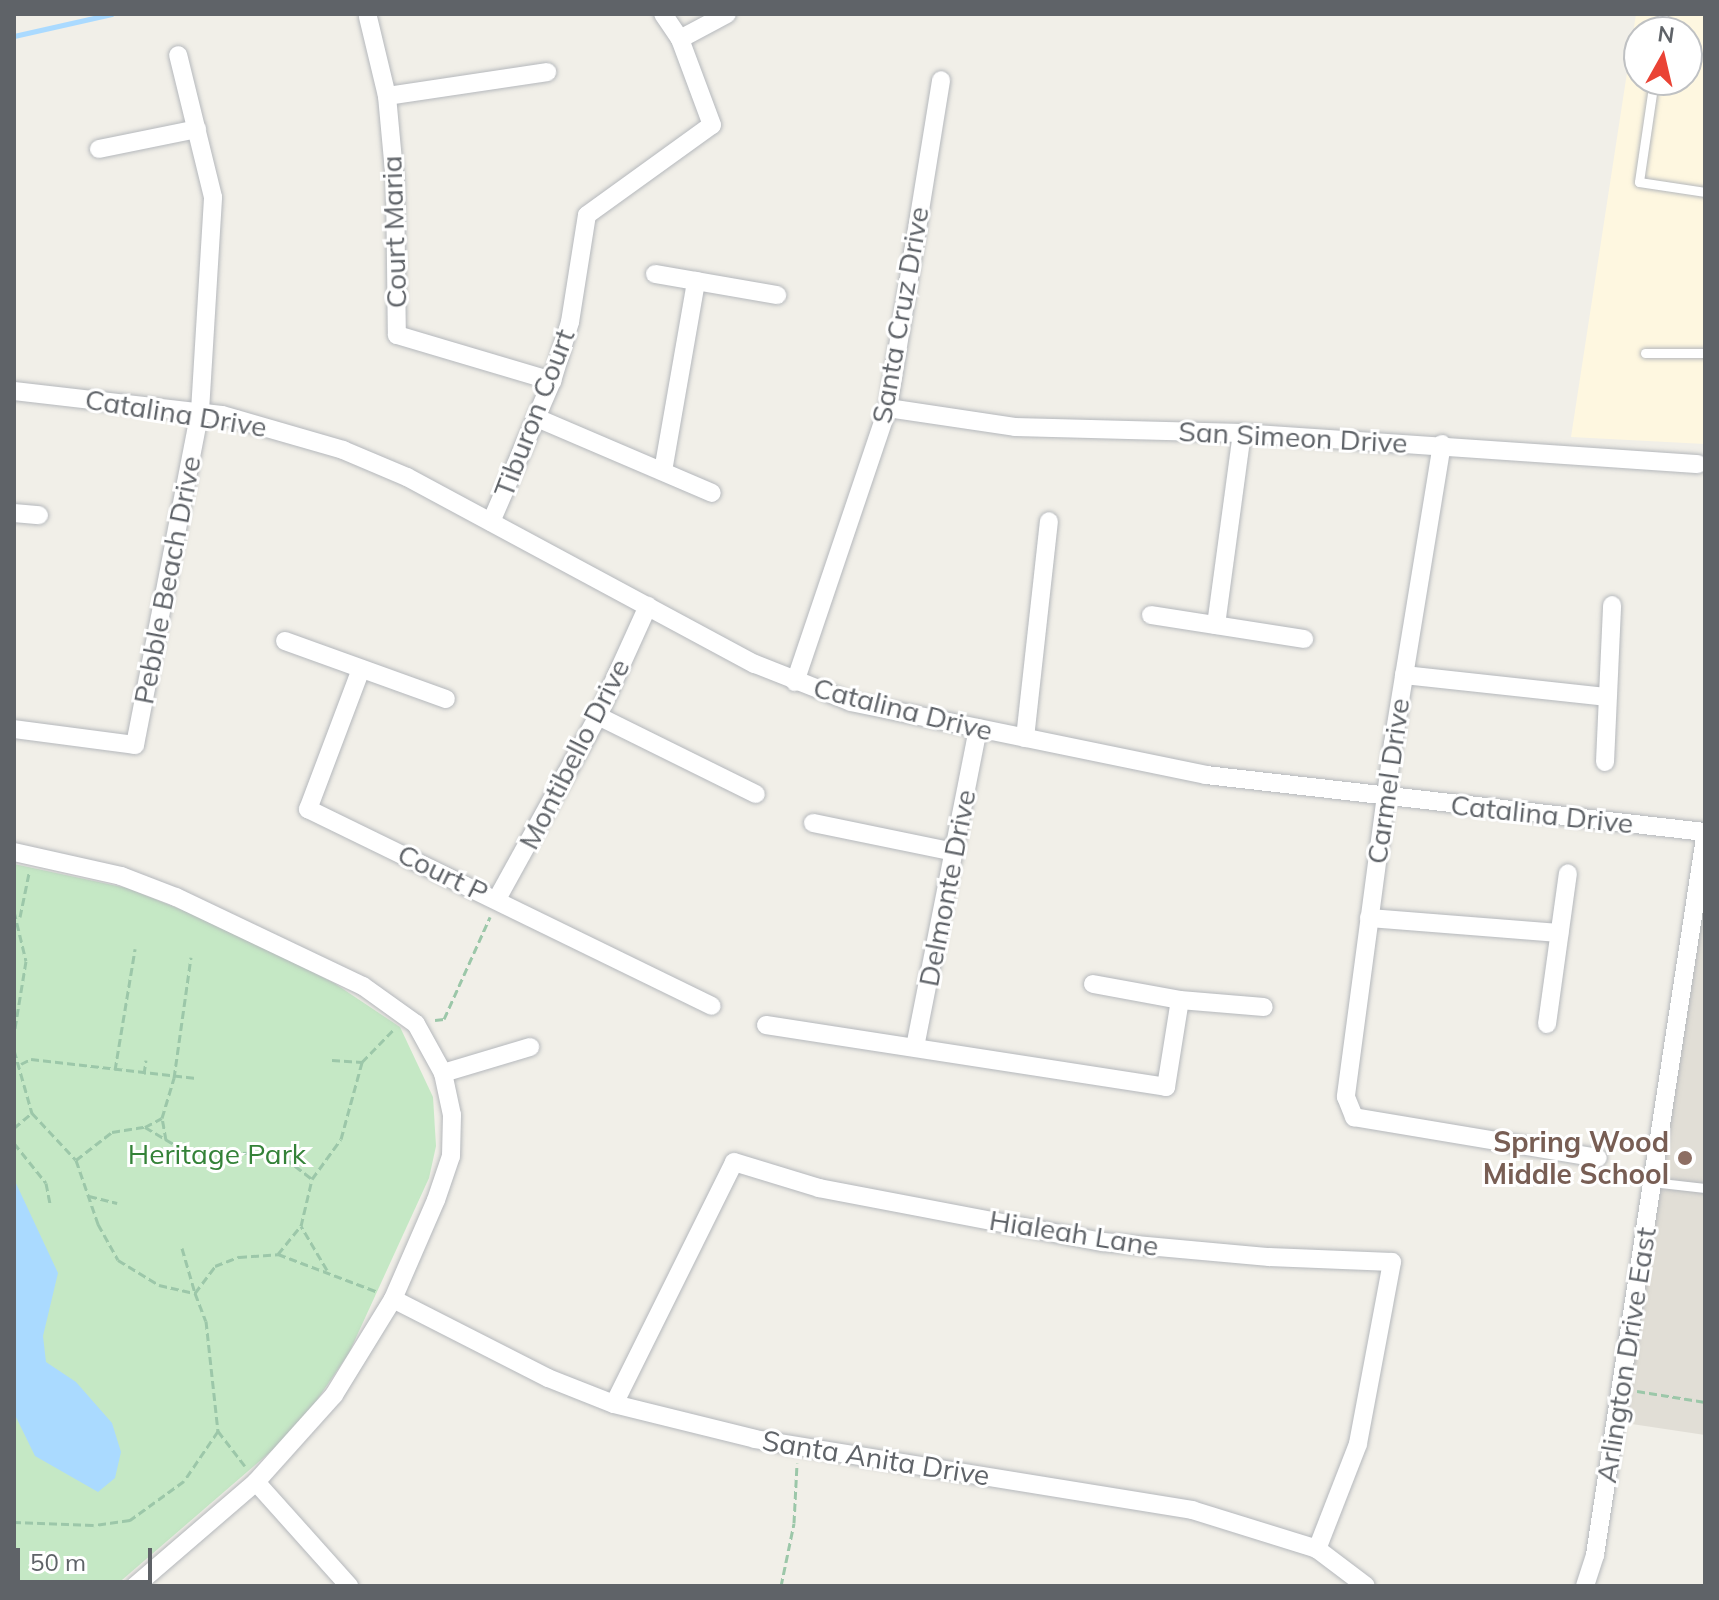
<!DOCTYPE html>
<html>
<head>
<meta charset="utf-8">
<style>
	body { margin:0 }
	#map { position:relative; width:1719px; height:1600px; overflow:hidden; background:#f1efe8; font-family:Mulish,sans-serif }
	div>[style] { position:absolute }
	.commercial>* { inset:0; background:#fef7e0 }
	.education>* { inset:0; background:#e1ded6 }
	.green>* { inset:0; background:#c5e8c5 }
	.water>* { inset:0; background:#aadaff }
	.stream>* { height:5px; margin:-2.5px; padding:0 2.5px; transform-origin:2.5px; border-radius:2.5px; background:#aadaff }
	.path>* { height:3px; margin-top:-1.5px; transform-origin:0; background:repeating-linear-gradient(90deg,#9cc7a9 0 8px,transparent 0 12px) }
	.roads { filter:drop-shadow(0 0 2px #b5b8bc) drop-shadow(0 0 2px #b5b8bc) }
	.lane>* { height:9px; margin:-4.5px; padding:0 4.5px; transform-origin:4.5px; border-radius:4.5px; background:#fff }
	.street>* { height:18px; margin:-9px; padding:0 9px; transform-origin:9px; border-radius:9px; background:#fff }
	.dots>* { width:22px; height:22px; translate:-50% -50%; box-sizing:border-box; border:4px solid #fff; border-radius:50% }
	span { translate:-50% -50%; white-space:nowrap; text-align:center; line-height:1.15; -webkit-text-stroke:6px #fff; paint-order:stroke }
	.street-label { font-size:28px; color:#5f6368 }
	.education-label { font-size:28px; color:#785e54; font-weight:700 }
	.right { translate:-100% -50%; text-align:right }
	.park-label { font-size:28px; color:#348238 }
	.frame { position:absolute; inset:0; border:16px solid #5f6368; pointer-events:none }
	.north { position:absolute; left:1623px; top:16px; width:80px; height:80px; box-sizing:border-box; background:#fff; border:2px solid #bfc1c3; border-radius:50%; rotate:8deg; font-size:22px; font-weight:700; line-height:32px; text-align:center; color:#5f6368 }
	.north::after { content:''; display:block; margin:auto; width:28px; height:36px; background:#ea4335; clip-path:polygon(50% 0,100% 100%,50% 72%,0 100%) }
	.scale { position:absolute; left:16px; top:1548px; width:136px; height:36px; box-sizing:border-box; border:4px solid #5f6368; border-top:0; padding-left:10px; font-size:24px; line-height:28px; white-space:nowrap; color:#5f6368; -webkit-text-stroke:6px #fff; paint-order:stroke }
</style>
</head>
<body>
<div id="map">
	<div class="commercial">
		<i style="clip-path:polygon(evenodd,1636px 14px,1705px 14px,1705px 444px,1571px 437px,1636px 14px,1639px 32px,1687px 32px,1687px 80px,1639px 80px,1639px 32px)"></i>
	</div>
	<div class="education">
		<i style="clip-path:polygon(1705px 893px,1705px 1435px,1625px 1423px)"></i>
	</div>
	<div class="green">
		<i style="clip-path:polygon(14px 864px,127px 888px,217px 924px,334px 983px,400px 1027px,433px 1097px,436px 1146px,429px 1178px,349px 1353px,315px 1403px,276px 1447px,115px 1586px,14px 1586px)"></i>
	</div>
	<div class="water">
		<i style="clip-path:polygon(14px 1179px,58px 1273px,43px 1336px,46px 1362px,76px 1382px,112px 1423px,121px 1452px,115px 1478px,98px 1492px,35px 1456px,14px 1413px)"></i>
	</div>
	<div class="stream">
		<i style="left:14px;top:36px;width:100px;rotate:-12.7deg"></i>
	</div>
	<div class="path">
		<i style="left:14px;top:911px;width:51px;rotate:76.5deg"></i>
		<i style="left:26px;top:961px;width:74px;rotate:99.3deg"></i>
		<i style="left:20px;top:917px;width:45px;rotate:-78.4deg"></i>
		<i style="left:435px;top:1020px;width:9px;rotate:-6deg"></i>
		<i style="left:444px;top:1019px;width:112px;rotate:-65.7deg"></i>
		<i style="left:14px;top:1050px;width:66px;rotate:74.1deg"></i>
		<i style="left:32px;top:1113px;width:64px;rotate:46.9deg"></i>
		<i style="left:76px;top:1160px;width:68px;rotate:71deg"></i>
		<i style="left:98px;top:1224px;width:41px;rotate:60.9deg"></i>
		<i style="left:118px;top:1260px;width:48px;rotate:31.4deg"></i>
		<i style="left:159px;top:1285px;width:37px;rotate:13deg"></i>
		<i style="left:195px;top:1293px;width:30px;rotate:69deg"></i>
		<i style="left:206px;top:1321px;width:111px;rotate:83.8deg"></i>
		<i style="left:218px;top:1431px;width:60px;rotate:124.2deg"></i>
		<i style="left:184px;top:1481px;width:67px;rotate:144.2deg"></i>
		<i style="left:130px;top:1520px;width:37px;rotate:172deg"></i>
		<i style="left:93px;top:1525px;width:79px;rotate:-177.8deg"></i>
		<i style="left:332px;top:1060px;width:30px;rotate:4deg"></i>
		<i style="left:21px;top:1064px;width:11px;rotate:-27deg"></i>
		<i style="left:31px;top:1059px;width:166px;rotate:6.6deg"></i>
		<i style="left:115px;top:1070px;width:123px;rotate:-80.6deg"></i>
		<i style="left:144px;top:1074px;width:14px;rotate:-82deg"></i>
		<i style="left:145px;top:1127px;width:19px;rotate:-28deg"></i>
		<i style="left:14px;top:1128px;width:23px;rotate:-40deg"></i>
		<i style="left:166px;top:1140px;width:22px;rotate:-100deg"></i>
		<i style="left:162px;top:1118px;width:42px;rotate:-73.3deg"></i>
		<i style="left:174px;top:1078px;width:122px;rotate:-82deg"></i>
		<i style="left:14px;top:1143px;width:51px;rotate:51.3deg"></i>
		<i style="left:46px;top:1183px;width:21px;rotate:79deg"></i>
		<i style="left:76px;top:1160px;width:46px;rotate:-37.9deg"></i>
		<i style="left:112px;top:1132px;width:33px;rotate:-9deg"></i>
		<i style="left:145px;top:1127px;width:43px;rotate:30.7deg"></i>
		<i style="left:182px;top:1149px;width:26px;rotate:13deg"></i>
		<i style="left:207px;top:1155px;width:69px;rotate:-3.3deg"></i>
		<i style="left:276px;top:1151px;width:46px;rotate:37.9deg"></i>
		<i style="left:89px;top:1196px;width:29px;rotate:14deg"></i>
		<i style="left:182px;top:1248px;width:47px;rotate:73.9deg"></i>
		<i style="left:278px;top:1254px;width:36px;rotate:-51deg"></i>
		<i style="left:327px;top:1270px;width:51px;rotate:-120.6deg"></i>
		<i style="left:301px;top:1226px;width:48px;rotate:-76.8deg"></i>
		<i style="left:312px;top:1179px;width:49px;rotate:-54.1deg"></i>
		<i style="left:341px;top:1139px;width:80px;rotate:-74.7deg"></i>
		<i style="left:362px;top:1062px;width:45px;rotate:-45.9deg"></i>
		<i style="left:195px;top:1293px;width:34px;rotate:-53deg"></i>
		<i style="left:215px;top:1266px;width:26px;rotate:-21deg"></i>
		<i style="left:239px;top:1257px;width:39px;rotate:-4deg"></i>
		<i style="left:278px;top:1254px;width:107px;rotate:20.8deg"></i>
		<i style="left:1637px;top:1391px;width:69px;rotate:9.2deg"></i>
		<i style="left:218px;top:1431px;width:44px;rotate:52.4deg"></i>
		<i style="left:781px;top:1586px;width:64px;rotate:-78.3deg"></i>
		<i style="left:794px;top:1523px;width:60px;rotate:-87.1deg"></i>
	</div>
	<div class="roads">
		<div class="lane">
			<i style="left:1661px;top:32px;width:18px;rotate:-84deg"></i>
			<i style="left:1654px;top:80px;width:103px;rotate:98.4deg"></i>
			<i style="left:1639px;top:182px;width:67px;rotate:8.6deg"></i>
			<i style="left:1645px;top:353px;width:60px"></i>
			<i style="left:1652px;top:1182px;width:53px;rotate:6.5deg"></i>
		</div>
		<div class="street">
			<i style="left:368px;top:17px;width:81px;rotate:76.5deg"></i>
			<i style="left:387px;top:96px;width:86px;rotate:84.7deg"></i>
			<i style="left:395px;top:182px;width:153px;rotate:89.3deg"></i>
			<i style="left:397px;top:335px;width:162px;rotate:16.5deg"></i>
			<i style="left:680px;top:39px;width:53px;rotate:-28deg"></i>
			<i style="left:387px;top:96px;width:162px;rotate:-8.5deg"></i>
			<i style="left:99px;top:149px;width:100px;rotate:-11.5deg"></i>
			<i style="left:655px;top:274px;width:124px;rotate:9.8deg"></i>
			<i style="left:14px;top:391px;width:209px;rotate:6.6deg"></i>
			<i style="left:222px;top:415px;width:126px;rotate:16.1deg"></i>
			<i style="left:343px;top:450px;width:69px;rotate:22.9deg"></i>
			<i style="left:407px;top:477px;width:395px;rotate:28.3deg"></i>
			<i style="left:755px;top:664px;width:103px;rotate:21.6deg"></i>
			<i style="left:851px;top:702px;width:362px;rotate:11.6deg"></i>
			<i style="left:1206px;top:775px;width:502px;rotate:6.52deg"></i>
			<i style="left:888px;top:408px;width:128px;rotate:8.5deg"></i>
			<i style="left:1015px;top:427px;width:227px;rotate:1.5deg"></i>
			<i style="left:1242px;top:433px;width:457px;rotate:3.9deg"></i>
			<i style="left:537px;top:418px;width:190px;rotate:23.2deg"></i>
			<i style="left:1442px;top:444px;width:303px;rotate:99.3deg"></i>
			<i style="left:1393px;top:743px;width:357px;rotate:97.6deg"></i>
			<i style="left:1346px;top:1097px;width:22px;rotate:68deg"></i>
			<i style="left:1354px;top:1117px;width:247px;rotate:9.5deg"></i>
			<i style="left:663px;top:471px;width:193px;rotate:-80.1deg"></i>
			<i style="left:14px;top:513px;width:25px;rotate:5deg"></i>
			<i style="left:491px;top:522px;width:154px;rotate:-66.6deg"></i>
			<i style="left:552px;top:381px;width:62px;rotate:-73deg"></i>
			<i style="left:570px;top:322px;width:108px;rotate:-81deg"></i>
			<i style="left:587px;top:215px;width:154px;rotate:-35.8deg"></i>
			<i style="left:712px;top:125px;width:92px;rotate:-110.4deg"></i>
			<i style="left:680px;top:39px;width:30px;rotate:-124deg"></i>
			<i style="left:1151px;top:615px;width:155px;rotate:8.9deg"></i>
			<i style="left:1216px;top:625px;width:194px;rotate:-82.3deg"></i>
			<i style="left:285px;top:641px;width:171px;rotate:19.8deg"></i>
			<i style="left:361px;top:669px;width:150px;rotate:110.7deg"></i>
			<i style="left:308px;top:809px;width:449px;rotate:26deg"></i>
			<i style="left:1404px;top:675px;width:203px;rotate:6.2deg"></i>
			<i style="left:795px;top:682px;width:289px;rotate:-71.3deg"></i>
			<i style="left:888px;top:408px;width:332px;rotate:-80.8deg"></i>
			<i style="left:598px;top:716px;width:176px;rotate:26.3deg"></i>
			<i style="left:14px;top:729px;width:122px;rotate:7.5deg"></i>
			<i style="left:135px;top:745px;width:340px;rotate:-79deg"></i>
			<i style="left:200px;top:411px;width:214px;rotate:-86.5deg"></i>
			<i style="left:213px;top:197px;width:146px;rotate:-103.8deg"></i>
			<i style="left:1025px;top:738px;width:218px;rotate:-83.7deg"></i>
			<i style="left:1605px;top:762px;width:157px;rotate:-87.4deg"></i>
			<i style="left:813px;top:823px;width:144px;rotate:11.6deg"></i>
			<i style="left:14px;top:852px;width:110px;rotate:12.6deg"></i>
			<i style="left:121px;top:876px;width:59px;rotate:20.9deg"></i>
			<i style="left:176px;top:897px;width:207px;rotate:25.5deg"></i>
			<i style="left:363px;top:986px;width:65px;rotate:35.6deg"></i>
			<i style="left:416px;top:1024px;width:56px;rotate:61.1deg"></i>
			<i style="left:443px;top:1073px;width:43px;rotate:77.9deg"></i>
			<i style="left:452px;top:1115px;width:41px;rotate:91.4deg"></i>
			<i style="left:451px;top:1156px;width:46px;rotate:108.8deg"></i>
			<i style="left:436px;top:1200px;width:108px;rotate:113.5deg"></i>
			<i style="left:393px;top:1299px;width:113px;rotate:121.6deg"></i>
			<i style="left:334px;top:1395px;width:117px;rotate:131.9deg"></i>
			<i style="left:256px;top:1482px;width:160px;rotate:139.3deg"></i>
			<i style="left:497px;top:899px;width:209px;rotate:-61.1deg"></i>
			<i style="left:598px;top:716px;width:121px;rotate:-65.6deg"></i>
			<i style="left:1369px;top:918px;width:191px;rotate:4.5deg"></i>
			<i style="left:1093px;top:984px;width:88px;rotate:10.4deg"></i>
			<i style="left:1180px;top:1000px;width:84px;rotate:4.8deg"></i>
			<i style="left:1547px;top:1024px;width:152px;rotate:-82.1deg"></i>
			<i style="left:766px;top:1025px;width:405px;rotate:8.8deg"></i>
			<i style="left:1166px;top:1087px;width:88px;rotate:-80.9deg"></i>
			<i style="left:915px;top:1047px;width:325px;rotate:-78.8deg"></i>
			<i style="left:443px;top:1073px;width:91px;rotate:-16.6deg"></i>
			<i style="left:393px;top:1299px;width:174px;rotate:27deg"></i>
			<i style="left:548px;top:1378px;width:71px;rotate:21.5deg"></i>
			<i style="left:614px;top:1404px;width:145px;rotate:13.9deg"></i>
			<i style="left:755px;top:1439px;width:443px;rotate:9.2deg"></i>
			<i style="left:1192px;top:1510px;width:131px;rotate:17.3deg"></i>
			<i style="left:1317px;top:1549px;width:61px;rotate:37.1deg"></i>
			<i style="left:614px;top:1404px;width:270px;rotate:-63.6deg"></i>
			<i style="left:734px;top:1162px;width:89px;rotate:17deg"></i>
			<i style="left:819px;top:1188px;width:289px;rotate:10.8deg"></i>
			<i style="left:1103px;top:1242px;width:167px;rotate:5.2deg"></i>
			<i style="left:1269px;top:1257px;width:123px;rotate:2.3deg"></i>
			<i style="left:1392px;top:1262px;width:185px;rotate:100.6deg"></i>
			<i style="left:1358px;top:1444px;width:113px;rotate:111.3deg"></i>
			<i style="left:256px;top:1482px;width:140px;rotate:48.2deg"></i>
			<i style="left:1585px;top:1586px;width:33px;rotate:-72deg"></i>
			<i style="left:1595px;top:1555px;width:725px;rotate:-81.28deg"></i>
		</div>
	</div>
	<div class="dots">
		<i style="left:1685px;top:1158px;background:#8d6e63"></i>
	</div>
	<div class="street-label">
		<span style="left:394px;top:232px;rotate:-92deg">Court Maria</span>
		<span style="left:900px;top:315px;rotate:-80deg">Santa Cruz Drive</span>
		<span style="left:176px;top:413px;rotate:9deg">Catalina Drive</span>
		<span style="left:534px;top:413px;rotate:-69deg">Tiburon Court</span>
		<span style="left:1293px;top:437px;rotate:3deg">San Simeon Drive</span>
		<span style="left:167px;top:580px;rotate:-79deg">Pebble Beach Drive</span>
		<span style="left:903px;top:709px;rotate:14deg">Catalina Drive</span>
		<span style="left:574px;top:754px;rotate:-63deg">Montibello Drive</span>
		<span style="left:1388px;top:781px;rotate:-82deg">Carmel Drive</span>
		<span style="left:1542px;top:814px;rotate:6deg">Catalina Drive</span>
		<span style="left:443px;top:873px;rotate:26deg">Court P</span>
		<span style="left:947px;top:888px;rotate:-79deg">Delmonte Drive</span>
		<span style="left:1074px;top:1233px;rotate:9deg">Hialeah Lane</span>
		<span style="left:1626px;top:1355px;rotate:-81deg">Arlington Drive East</span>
		<span style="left:876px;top:1458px;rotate:9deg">Santa Anita Drive</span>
	</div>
	<div class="education-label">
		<span class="right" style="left:1669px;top:1158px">Spring Wood<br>Middle School</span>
	</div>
	<div class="park-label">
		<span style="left:217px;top:1154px">Heritage Park</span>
	</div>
	<div class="frame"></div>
	<div class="north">N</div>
	<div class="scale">50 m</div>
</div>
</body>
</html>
